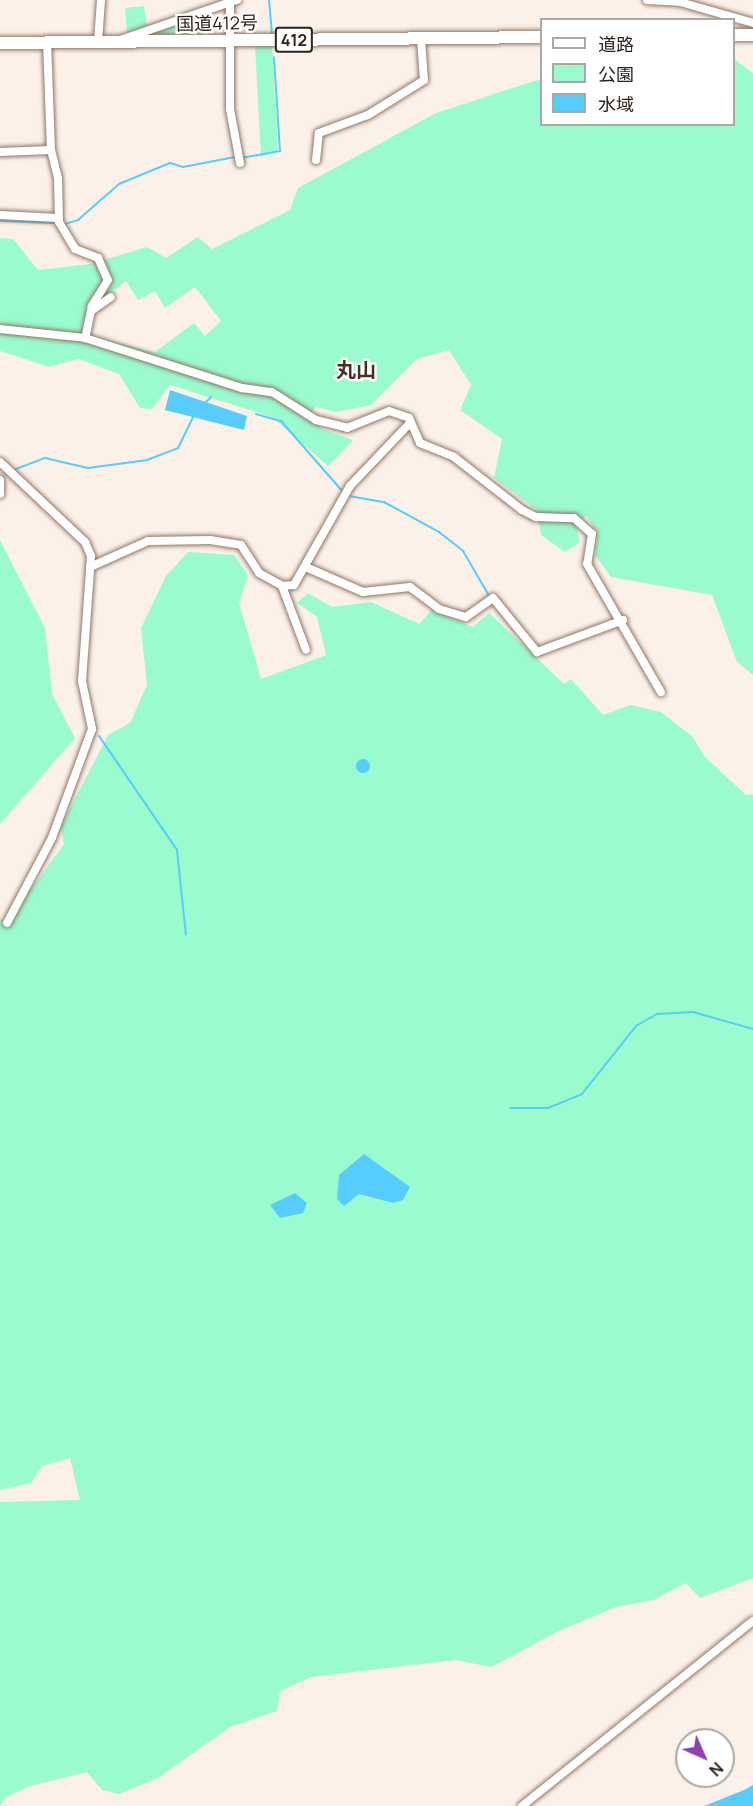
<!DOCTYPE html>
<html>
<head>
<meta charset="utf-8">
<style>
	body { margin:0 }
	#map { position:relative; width:753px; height:1806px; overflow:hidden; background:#fcf1e9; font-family:Manrope,"Noto Sans JP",sans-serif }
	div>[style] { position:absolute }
	.green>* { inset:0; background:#9afbce }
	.water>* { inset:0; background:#56cdfd }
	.round { border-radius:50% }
	.stream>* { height:2px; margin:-1px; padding:0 1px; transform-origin:1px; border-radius:1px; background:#56cdfd }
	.roads { filter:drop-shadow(0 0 2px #8f7766) drop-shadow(0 0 2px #8f7766) }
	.minor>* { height:8px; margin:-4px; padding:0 4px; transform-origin:4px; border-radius:4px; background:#fff }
	.highway>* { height:12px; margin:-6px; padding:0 6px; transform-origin:6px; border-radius:6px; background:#fff }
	span { translate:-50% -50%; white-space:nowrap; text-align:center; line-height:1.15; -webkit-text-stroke:4.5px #fff; paint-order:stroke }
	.shield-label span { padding:2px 4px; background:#fff; border:2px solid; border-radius:4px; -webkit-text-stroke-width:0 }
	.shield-label { font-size:16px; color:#2d231c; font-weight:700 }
	.street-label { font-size:18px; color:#2d231c }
	.neighbourhood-label { font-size:20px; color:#453021; font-weight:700 }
	.legend { position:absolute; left:540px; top:18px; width:195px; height:108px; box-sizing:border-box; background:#fff; border:2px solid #aba7a4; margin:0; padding:8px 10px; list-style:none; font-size:18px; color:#2d231c }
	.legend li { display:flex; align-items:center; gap:12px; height:30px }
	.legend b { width:30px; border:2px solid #aba7a4 }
	.north { position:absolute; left:675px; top:1728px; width:60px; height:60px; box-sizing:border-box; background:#fff; border:2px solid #aba7a4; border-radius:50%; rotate:135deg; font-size:16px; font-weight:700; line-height:24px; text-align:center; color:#2d231c }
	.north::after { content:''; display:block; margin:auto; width:21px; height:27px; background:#8f40b0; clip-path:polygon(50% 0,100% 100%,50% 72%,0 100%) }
</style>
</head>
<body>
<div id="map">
	<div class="green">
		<i style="clip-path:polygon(144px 6px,147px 28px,127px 32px,125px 8px)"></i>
		<i style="clip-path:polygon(198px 18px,204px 35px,157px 35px,158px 30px)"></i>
		<i style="clip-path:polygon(255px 46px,272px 46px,278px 150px,261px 157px)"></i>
		<i style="clip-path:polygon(evenodd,734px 59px,753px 73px,753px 675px,737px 662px,712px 595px,611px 577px,595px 555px,598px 533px,586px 516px,576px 524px,580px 542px,565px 552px,541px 535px,537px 510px,494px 478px,502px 439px,460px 410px,471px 385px,449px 350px,417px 359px,371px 405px,336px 412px,316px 407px,309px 415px,322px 429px,353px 440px,328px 466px,272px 417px,170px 385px,152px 409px,140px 408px,119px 374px,78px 359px,49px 367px,0 351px,0 238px,13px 239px,38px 270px,90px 264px,147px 247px,166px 258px,198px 237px,212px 249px,290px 210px,298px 188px,436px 113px,534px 81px,541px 80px,542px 124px,734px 124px,734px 59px,126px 281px,138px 300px,155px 291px,165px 308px,195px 287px,221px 321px,205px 336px,194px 323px,155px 352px,90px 336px,94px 307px,126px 281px)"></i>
		<i style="clip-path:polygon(0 540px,45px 628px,52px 694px,75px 738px,0 824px)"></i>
		<i style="clip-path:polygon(188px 552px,234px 555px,248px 575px,239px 603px,261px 679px,326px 655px,317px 617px,297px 603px,308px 593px,332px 607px,371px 602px,419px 624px,432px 610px,473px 627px,489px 613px,564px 684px,571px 679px,603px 715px,630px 705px,661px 712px,693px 737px,704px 756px,746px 795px,753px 794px,753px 1578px,700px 1598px,686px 1583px,654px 1600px,616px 1607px,557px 1632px,491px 1667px,456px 1660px,311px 1677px,280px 1691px,277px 1711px,230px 1727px,158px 1778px,119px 1794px,102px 1790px,87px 1772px,30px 1786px,5px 1798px,0 1806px,0 1502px,80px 1500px,70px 1458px,42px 1466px,31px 1483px,0 1490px,0 919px,10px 922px,22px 893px,32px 888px,64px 844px,61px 826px,108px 735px,130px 723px,147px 685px,141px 628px,166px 576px)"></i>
	</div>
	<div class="water">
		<i style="clip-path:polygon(170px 390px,247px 416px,244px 430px,165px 410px)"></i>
		<i class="round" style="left:356px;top:759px;width:14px;height:14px"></i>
		<i style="clip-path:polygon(364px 1154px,410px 1187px,403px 1200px,393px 1203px,359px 1194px,344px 1206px,337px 1199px,339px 1175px)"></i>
		<i style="clip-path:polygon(295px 1193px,307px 1203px,303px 1213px,280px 1218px,270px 1205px)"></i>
		<i style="clip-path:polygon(753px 1785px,753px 1806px,704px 1806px,744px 1790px)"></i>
	</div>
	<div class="stream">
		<i style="left:269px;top:0;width:34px;rotate:85deg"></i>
		<i style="left:241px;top:158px;width:40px;rotate:-10deg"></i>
		<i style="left:280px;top:151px;width:94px;rotate:-93.7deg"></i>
		<i style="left:0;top:221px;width:54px;rotate:2.1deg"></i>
		<i style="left:65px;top:224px;width:14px;rotate:-17deg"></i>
		<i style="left:78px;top:220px;width:55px;rotate:-41.3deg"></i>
		<i style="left:119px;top:184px;width:55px;rotate:-22.4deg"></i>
		<i style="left:170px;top:163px;width:14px;rotate:17deg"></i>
		<i style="left:183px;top:167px;width:53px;rotate:-10.9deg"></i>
		<i style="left:204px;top:404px;width:10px;rotate:-45deg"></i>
		<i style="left:256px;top:414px;width:26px;rotate:16deg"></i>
		<i style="left:281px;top:421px;width:96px;rotate:48.8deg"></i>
		<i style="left:16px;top:469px;width:31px;rotate:-21deg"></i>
		<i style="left:45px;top:458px;width:44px;rotate:13.1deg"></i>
		<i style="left:88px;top:468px;width:60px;rotate:-7.7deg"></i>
		<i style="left:147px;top:460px;width:33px;rotate:-21deg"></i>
		<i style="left:178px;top:448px;width:34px;rotate:-64deg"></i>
		<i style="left:349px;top:496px;width:36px;rotate:10deg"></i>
		<i style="left:384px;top:502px;width:63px;rotate:28.6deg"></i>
		<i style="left:439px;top:532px;width:31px;rotate:38deg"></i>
		<i style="left:463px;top:551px;width:50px;rotate:59.8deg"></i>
		<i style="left:99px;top:736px;width:138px;rotate:55.6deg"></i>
		<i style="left:177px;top:850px;width:85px;rotate:84deg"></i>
		<i style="left:510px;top:1108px;width:38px"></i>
		<i style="left:548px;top:1108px;width:37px;rotate:-22deg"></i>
		<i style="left:582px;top:1094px;width:87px;rotate:-51.5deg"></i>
		<i style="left:636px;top:1026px;width:24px;rotate:-30deg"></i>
		<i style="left:657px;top:1014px;width:36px;rotate:-3deg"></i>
		<i style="left:693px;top:1012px;width:62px;rotate:15.8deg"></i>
	</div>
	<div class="roads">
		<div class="minor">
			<i style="left:647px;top:0;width:33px;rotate:3deg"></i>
			<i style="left:680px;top:2px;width:76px;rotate:16deg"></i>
			<i style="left:230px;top:3px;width:106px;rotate:90deg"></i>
			<i style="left:230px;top:109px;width:55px;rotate:79.5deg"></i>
			<i style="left:120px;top:40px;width:124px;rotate:-18.9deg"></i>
			<i style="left:98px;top:42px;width:42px;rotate:-85.9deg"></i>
			<i style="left:51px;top:150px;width:29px;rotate:76deg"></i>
			<i style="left:58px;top:178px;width:44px;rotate:88.7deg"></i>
			<i style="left:59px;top:222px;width:31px;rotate:59deg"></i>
			<i style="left:75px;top:249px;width:25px;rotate:21deg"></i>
			<i style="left:98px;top:258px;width:24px;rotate:66deg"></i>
			<i style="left:108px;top:280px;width:31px;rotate:122deg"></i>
			<i style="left:92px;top:306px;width:33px;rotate:102deg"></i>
			<i style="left:0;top:152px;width:51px;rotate:-2.2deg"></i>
			<i style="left:51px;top:150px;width:108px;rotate:-92.1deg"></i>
			<i style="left:316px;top:160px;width:27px;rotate:-84deg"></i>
			<i style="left:319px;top:133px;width:52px;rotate:-20.2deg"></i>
			<i style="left:368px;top:115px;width:66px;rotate:-32deg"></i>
			<i style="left:424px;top:80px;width:41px;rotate:-94.2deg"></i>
			<i style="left:0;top:215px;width:58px;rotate:3deg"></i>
			<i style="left:91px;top:311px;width:24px;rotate:-35deg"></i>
			<i style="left:0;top:329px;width:85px;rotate:6deg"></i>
			<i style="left:85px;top:338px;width:165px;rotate:17.7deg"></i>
			<i style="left:242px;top:388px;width:30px;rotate:8deg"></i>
			<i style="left:272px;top:392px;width:52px;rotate:32.5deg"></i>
			<i style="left:316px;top:420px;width:32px;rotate:14deg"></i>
			<i style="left:347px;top:428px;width:45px;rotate:-22deg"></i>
			<i style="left:389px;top:411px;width:21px;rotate:19deg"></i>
			<i style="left:409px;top:418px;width:27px;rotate:66deg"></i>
			<i style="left:420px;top:443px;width:37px;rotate:22deg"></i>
			<i style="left:454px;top:457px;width:86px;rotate:37.9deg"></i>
			<i style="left:522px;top:510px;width:16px;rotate:27deg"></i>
			<i style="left:536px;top:517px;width:38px;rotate:2deg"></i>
			<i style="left:574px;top:518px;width:24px;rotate:42deg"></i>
			<i style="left:592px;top:534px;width:30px;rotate:99deg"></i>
			<i style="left:587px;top:564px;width:148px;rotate:60deg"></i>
			<i style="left:0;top:462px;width:117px;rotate:43.3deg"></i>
			<i style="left:85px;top:542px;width:15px;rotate:67deg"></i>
			<i style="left:91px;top:556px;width:125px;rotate:94.1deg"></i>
			<i style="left:82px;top:681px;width:49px;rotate:78.2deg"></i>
			<i style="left:92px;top:729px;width:116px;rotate:110.2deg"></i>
			<i style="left:52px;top:838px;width:96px;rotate:117.9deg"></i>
			<i style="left:0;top:480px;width:14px;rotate:90deg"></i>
			<i style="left:90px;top:567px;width:64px;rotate:-24.1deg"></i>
			<i style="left:148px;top:541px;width:62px;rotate:-0.9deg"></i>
			<i style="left:210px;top:540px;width:31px;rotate:9deg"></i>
			<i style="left:241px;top:545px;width:33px;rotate:57deg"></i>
			<i style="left:259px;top:573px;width:26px;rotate:29deg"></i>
			<i style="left:282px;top:586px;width:12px;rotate:-5deg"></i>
			<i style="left:294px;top:585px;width:114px;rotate:-60.5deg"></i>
			<i style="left:350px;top:486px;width:88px;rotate:-46.4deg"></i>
			<i style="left:308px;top:568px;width:60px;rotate:23.6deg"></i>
			<i style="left:363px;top:592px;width:47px;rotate:-6.1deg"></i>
			<i style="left:410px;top:587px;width:36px;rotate:37deg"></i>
			<i style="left:439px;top:609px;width:28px;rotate:17deg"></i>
			<i style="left:466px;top:617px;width:33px;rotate:-35deg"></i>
			<i style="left:493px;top:598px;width:70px;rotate:50.8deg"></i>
			<i style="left:537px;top:652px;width:92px;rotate:-20.4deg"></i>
			<i style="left:282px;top:586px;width:68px;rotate:69.4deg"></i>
			<i style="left:522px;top:1806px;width:296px;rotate:-38.7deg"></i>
		</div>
		<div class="highway">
			<i style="left:734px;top:35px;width:19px"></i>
			<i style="left:0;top:43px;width:542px;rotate:-0.63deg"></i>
		</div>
	</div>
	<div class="shield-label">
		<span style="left:294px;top:40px">412</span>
	</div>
	<div class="street-label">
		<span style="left:217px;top:23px;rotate:-1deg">国道412号</span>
	</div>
	<div class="neighbourhood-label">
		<span style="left:356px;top:369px">丸山</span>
	</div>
	<ul class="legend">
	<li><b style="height:8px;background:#fff"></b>道路</li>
	<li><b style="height:16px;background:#9afbce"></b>公園</li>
	<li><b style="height:16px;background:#56cdfd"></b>水域</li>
	</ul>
	<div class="north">N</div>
</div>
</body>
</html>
